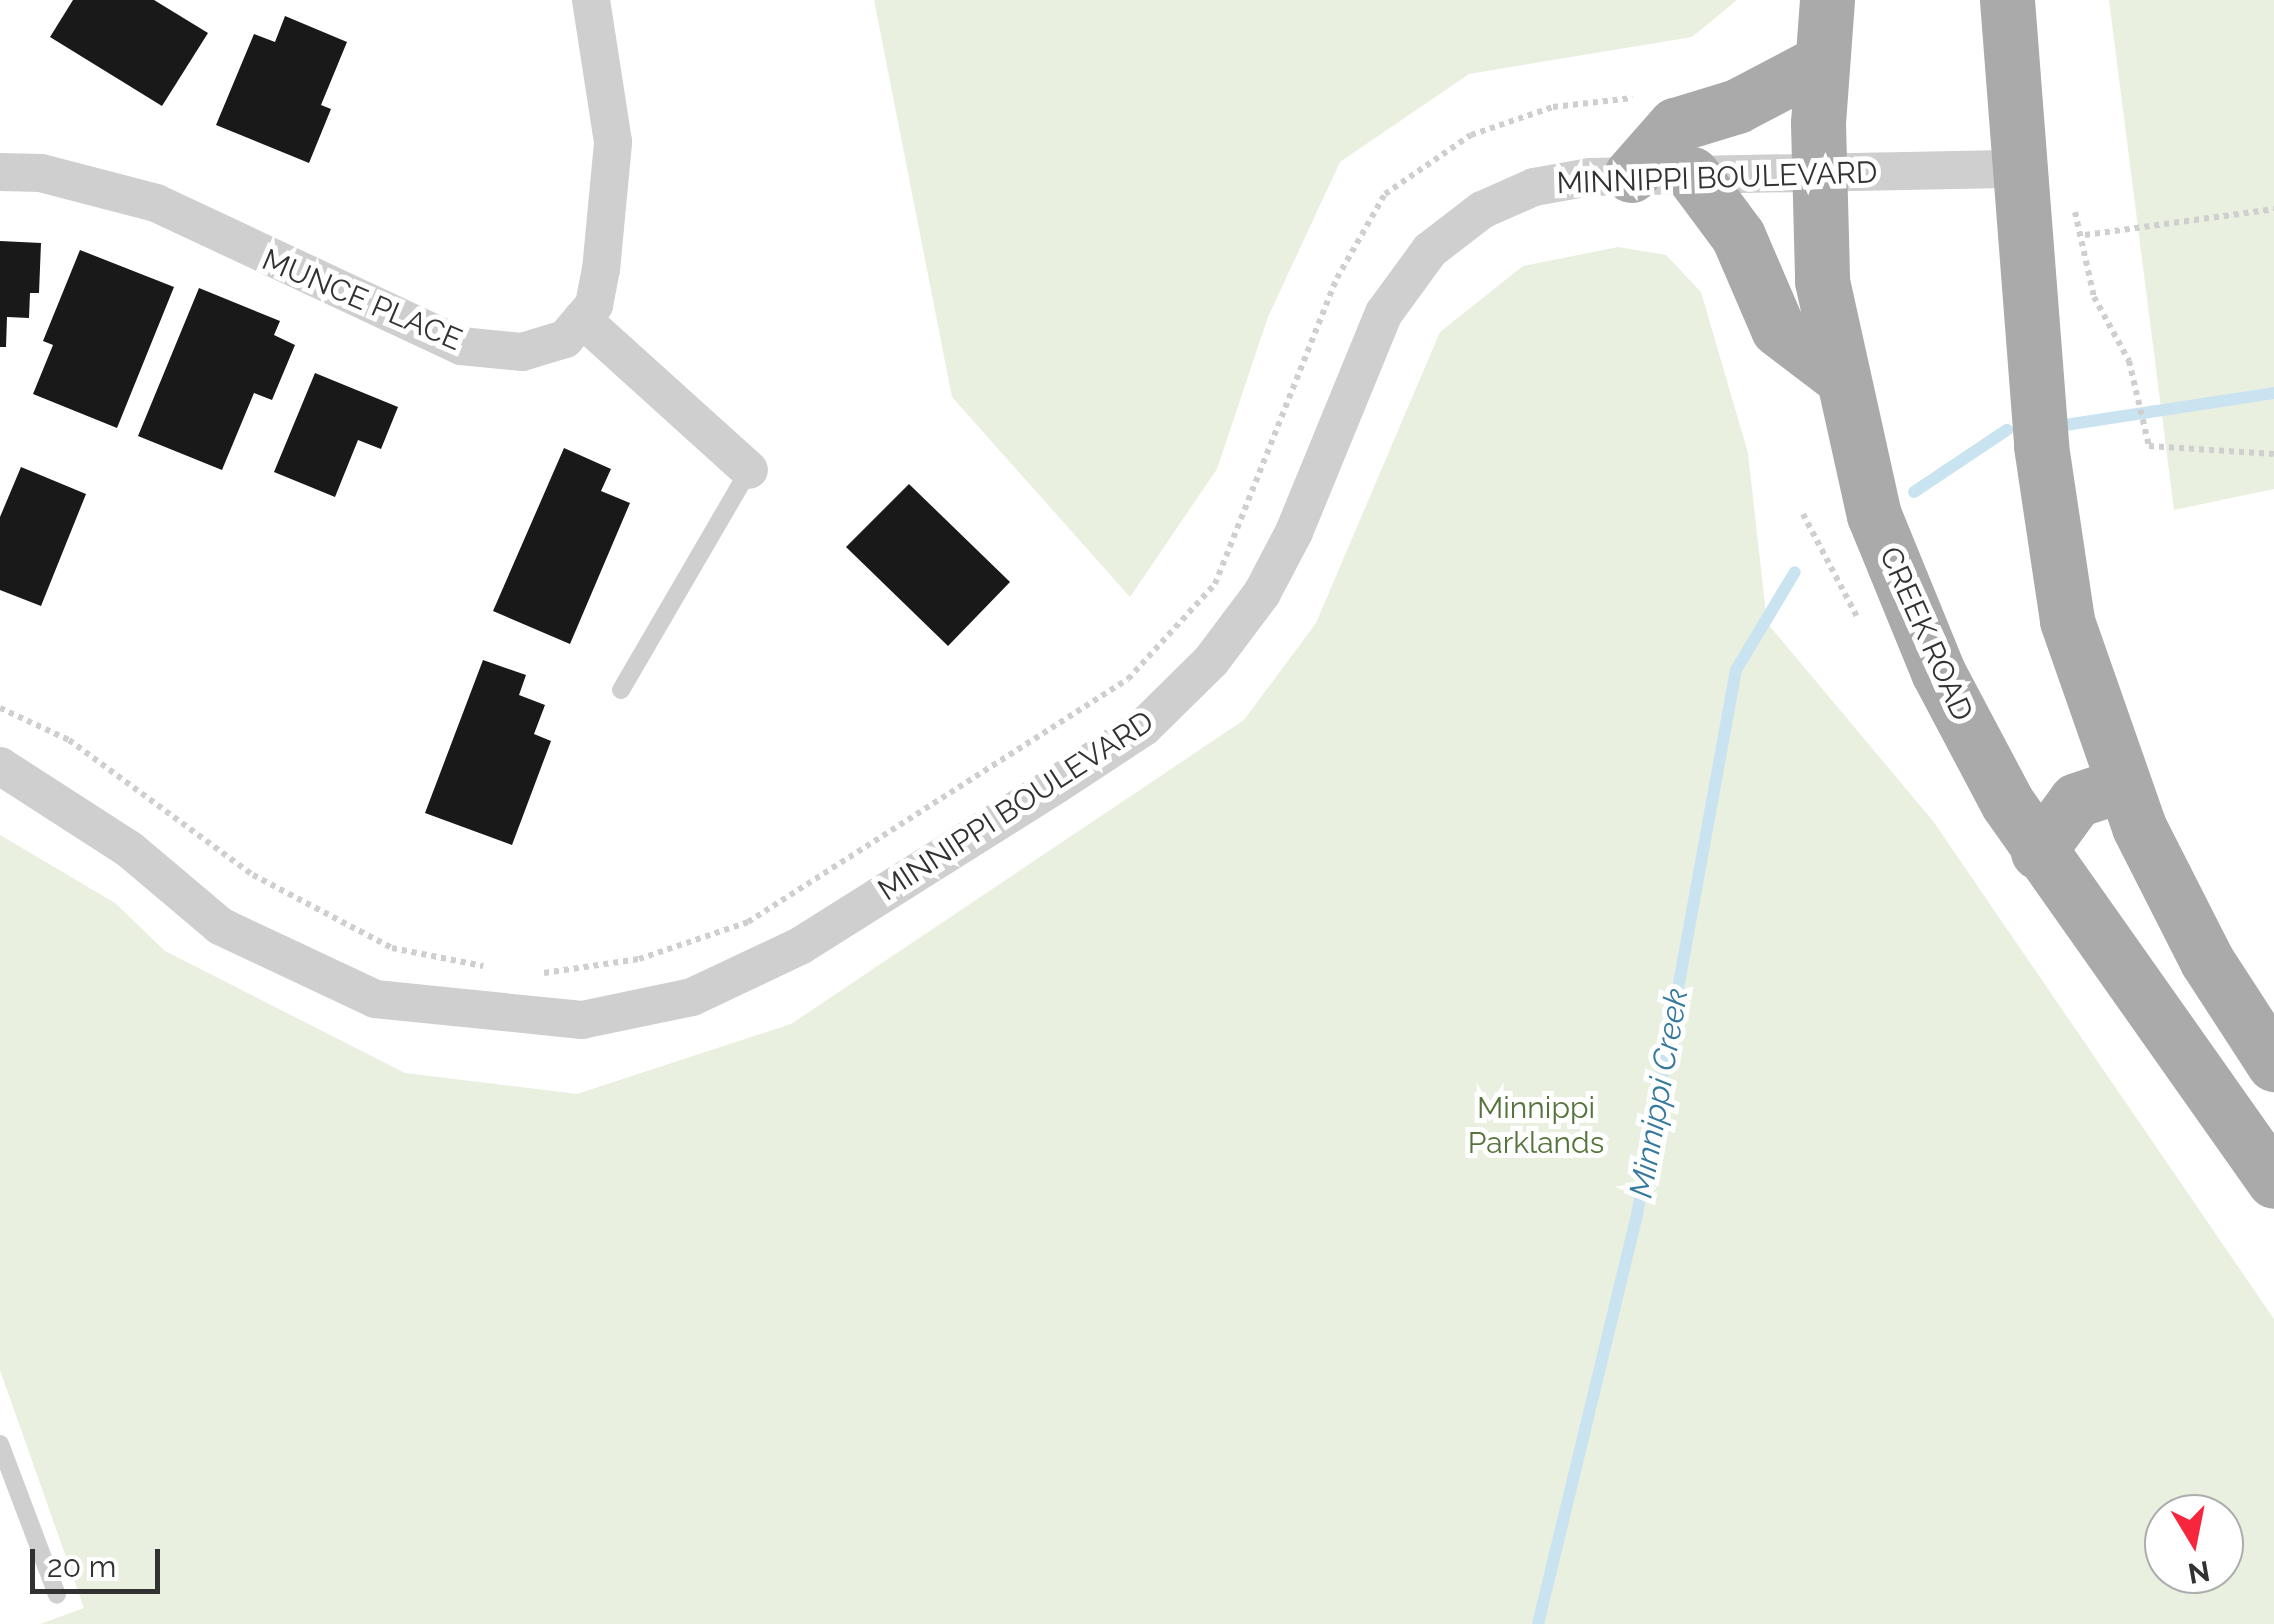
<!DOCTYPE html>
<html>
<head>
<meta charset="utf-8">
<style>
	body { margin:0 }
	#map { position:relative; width:2274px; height:1624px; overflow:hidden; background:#fff; font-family:Raleway,sans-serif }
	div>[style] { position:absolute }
	.green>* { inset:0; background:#e9f0df }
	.stream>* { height:12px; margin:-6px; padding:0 6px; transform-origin:6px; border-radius:6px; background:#cae3f0 }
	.building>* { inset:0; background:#191919 }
	.path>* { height:6px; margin-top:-3px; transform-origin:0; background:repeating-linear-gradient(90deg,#cfcfcf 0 5px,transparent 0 10px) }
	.lane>* { height:18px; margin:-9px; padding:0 9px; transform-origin:9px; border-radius:9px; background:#cfcfcf }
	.street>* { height:38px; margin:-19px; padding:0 19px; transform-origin:19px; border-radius:19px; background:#cfcfcf }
	.primary>* { height:55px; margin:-27.5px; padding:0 27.5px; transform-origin:27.5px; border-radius:27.5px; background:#aaa }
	span { translate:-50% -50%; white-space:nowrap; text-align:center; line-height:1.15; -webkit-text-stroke:10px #fff; paint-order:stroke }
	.street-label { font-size:30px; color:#323232 }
	.park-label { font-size:30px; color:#56733a }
	.water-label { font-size:32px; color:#36799e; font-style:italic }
	.north { position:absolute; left:2144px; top:1494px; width:100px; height:100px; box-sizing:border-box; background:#fff; border:2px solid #adadad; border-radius:50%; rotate:170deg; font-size:28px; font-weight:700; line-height:40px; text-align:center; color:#323232 }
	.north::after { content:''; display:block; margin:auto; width:35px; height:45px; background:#f6263d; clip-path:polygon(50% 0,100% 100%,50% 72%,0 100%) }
	.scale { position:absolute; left:30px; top:1549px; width:130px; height:45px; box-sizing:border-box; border:5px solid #323232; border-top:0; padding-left:12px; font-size:30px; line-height:35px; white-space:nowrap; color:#323232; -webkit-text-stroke:8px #fff; paint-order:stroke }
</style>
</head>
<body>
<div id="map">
	<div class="green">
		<i style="clip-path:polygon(874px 0,1737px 0,1692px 37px,1469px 74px,1340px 162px,1268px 317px,1217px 469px,1130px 597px,952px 397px)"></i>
		<i style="clip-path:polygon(2109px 0,2274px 0,2274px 489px,2174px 510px)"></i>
		<i style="clip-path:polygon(evenodd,1618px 247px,1666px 255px,1701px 292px,1748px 453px,1767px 623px,1933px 821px,2274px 1319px,2274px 1624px,40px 1624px,84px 1608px,0 1370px,0 835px,115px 903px,165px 951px,405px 1073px,577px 1094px,791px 1024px,1244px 720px,1316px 623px,1440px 332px,1523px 266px,1618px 247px,2164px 1514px,2224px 1514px,2224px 1574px,2164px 1574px,2164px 1514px)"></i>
	</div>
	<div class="stream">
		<i style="left:2065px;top:425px;width:211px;rotate:-8.7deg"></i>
		<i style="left:1914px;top:492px;width:112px;rotate:-33.7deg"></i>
		<i style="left:1538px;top:1624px;width:416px;rotate:-76.4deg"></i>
		<i style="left:1636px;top:1220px;width:559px;rotate:-79.7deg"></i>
		<i style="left:1736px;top:670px;width:114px;rotate:-59deg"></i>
	</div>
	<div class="building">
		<i style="clip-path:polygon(73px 0,154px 0,208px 33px,162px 106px,50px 37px)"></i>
		<i style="clip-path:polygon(285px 16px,347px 42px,321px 105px,331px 109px,309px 163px,216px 125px,254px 34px,275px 42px)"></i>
		<i style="clip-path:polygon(0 241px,41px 243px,39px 293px,30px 293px,29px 318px,7px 317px,6px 347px,0 347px)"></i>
		<i style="clip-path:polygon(80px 250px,174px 287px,117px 428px,33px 394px,53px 345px,43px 341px)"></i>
		<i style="clip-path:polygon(199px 288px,280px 321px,274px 335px,295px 345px,272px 400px,254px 393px,222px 470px,138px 436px)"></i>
		<i style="clip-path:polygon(315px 373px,398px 407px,381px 449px,358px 440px,335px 497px,274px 472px)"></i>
		<i style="clip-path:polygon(564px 448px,611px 469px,601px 491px,630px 503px,570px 644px,493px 611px)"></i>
		<i style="clip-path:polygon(21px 467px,86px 494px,41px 606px,0 590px,0 517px)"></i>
		<i style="clip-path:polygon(909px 484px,1010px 582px,948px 646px,846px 547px)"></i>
		<i style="clip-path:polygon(483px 660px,526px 675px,519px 695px,545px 705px,534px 734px,551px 741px,512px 845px,425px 813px)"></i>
	</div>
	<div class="path">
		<i style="left:2075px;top:212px;width:87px;rotate:77.4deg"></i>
		<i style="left:2094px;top:297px;width:73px;rotate:61.3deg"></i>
		<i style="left:2129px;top:361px;width:87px;rotate:76.8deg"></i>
		<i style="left:2149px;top:446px;width:125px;rotate:3.7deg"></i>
		<i style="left:2085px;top:235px;width:191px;rotate:-7.8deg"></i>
		<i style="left:1803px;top:514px;width:116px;rotate:62.3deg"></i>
		<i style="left:0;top:708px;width:76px;rotate:24.9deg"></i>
		<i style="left:69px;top:740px;width:228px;rotate:36.3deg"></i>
		<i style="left:253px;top:875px;width:157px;rotate:27.7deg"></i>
		<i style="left:392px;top:948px;width:93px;rotate:11.2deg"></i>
		<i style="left:544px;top:973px;width:96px;rotate:-8.4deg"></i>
		<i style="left:639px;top:959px;width:115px;rotate:-18.7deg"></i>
		<i style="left:748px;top:922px;width:451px;rotate:-32.6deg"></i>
		<i style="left:1128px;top:679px;width:129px;rotate:-47.5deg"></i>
		<i style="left:1215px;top:584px;width:329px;rotate:-68.3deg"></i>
		<i style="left:1337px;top:278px;width:97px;rotate:-60.3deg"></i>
		<i style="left:1385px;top:194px;width:104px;rotate:-34.5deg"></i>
		<i style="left:1471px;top:135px;width:87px;rotate:-18.9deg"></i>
		<i style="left:1553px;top:107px;width:80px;rotate:-6.5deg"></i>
	</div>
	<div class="lane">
		<i style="left:621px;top:690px;width:255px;rotate:-59.8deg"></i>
		<i style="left:0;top:1444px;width:161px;rotate:69.3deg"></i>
	</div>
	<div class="street">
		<i style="left:0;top:172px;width:41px;rotate:1.4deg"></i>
		<i style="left:41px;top:173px;width:119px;rotate:14.6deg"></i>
		<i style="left:156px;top:203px;width:337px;rotate:25.1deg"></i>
		<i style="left:461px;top:346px;width:61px;rotate:5.6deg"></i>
		<i style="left:522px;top:352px;width:45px;rotate:-16.8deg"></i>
		<i style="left:565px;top:339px;width:45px;rotate:-49.5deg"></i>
		<i style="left:594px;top:305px;width:36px;rotate:-79deg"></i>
		<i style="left:601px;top:270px;width:129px;rotate:-84.6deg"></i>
		<i style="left:613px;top:142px;width:144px;rotate:-98.8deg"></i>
		<i style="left:582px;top:319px;width:225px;rotate:42.1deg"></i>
		<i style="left:0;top:766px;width:153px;rotate:32.8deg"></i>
		<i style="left:129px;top:849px;width:119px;rotate:40.2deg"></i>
		<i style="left:220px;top:926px;width:171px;rotate:25.2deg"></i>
		<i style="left:375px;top:999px;width:208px;rotate:5.8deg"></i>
		<i style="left:582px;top:1020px;width:112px;rotate:-11.8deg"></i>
		<i style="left:692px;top:997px;width:119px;rotate:-25.3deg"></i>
		<i style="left:800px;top:946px;width:302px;rotate:-32.2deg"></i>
		<i style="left:1056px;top:785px;width:105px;rotate:-33.4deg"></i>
		<i style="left:1144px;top:727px;width:94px;rotate:-44.6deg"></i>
		<i style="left:1211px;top:661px;width:85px;rotate:-53.1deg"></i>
		<i style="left:1262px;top:593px;width:69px;rotate:-62.3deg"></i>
		<i style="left:1294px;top:532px;width:237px;rotate:-67.7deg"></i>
		<i style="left:1384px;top:313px;width:78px;rotate:-53.9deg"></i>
		<i style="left:1430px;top:250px;width:66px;rotate:-37.6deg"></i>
		<i style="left:1482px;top:210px;width:57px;rotate:-23.9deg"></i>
		<i style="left:1534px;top:187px;width:57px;rotate:-10.1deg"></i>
		<i style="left:1590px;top:177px;width:429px;rotate:-1.1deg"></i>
	</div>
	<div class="primary">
		<i style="left:1827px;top:0;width:123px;rotate:94.2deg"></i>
		<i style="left:1818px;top:123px;width:158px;rotate:88.5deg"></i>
		<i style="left:1822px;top:281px;width:240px;rotate:77.5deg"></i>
		<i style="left:1874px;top:515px;width:170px;rotate:67.8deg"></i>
		<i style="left:1938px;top:672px;width:149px;rotate:62.1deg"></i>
		<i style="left:2008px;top:804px;width:461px;rotate:54.8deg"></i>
		<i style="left:2007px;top:0;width:447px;rotate:85.6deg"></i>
		<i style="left:2041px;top:446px;width:177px;rotate:81.5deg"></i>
		<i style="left:2067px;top:621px;width:218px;rotate:70.7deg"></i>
		<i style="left:2139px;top:827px;width:150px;rotate:63.1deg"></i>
		<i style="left:2207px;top:961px;width:123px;rotate:57deg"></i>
		<i style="left:1692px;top:174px;width:77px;rotate:53.4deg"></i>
		<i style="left:1738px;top:236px;width:101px;rotate:66.7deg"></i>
		<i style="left:1778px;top:329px;width:74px;rotate:37.3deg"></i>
		<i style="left:1631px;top:175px;width:67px;rotate:-48.7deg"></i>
		<i style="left:1675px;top:125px;width:65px;rotate:-17deg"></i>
		<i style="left:1737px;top:106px;width:95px;rotate:-27.6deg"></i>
		<i style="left:2038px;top:852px;width:64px;rotate:-53.8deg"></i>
		<i style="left:2076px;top:800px;width:47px;rotate:-18.4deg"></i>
	</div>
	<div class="street-label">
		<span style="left:1717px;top:178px;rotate:-2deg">MINNIPPI BOULEVARD</span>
		<span style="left:362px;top:300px;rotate:23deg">MUNCE PLACE</span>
		<span style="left:1926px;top:634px;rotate:66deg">CREEK ROAD</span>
		<span style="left:1016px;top:806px;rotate:-33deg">MINNIPPI BOULEVARD</span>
	</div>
	<div class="park-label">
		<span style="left:1536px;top:1125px">Minnippi<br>Parklands</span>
	</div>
	<div class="water-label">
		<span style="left:1659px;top:1093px;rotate:-80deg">Minnippi Creek</span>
	</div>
	<div class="north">N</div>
	<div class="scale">20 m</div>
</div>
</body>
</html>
